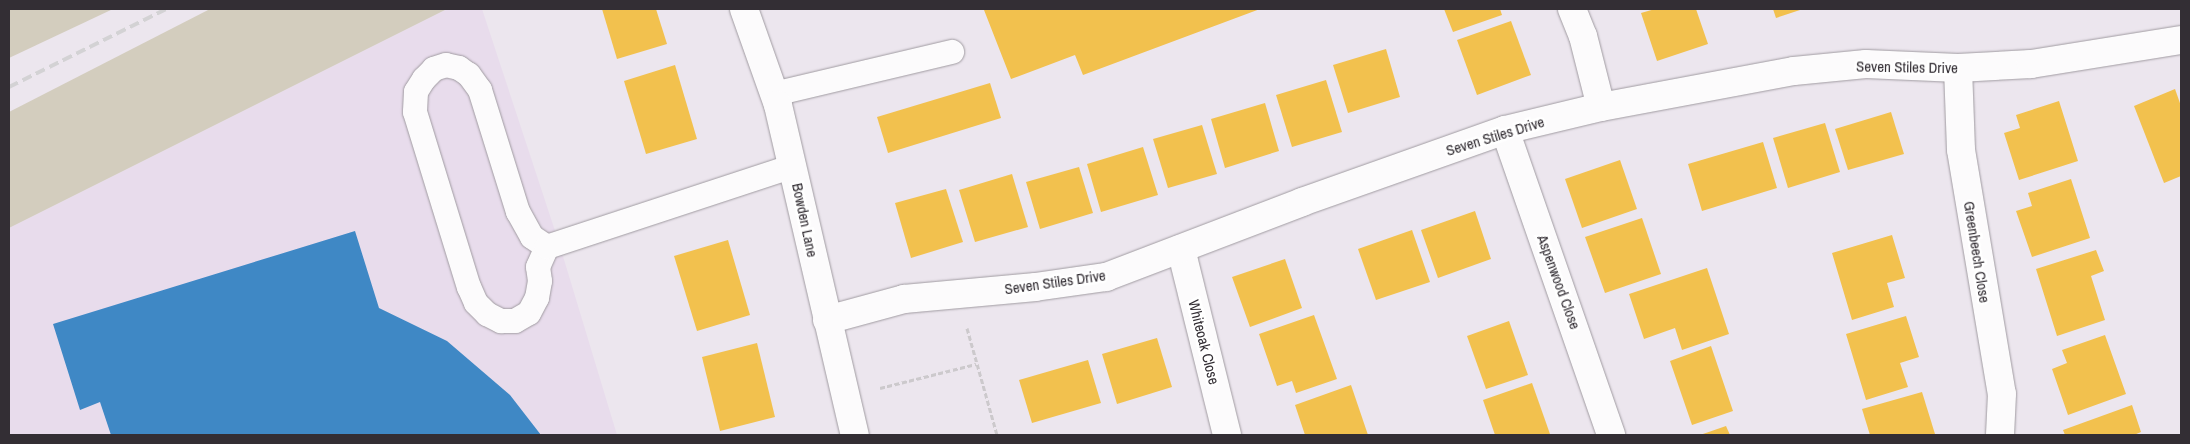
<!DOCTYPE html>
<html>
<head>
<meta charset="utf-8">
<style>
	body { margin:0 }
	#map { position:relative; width:2190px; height:444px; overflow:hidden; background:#ece6ee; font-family:"Archivo Narrow",sans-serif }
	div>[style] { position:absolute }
	.built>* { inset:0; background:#e8dcec }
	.forest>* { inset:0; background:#d3cdbe }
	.homes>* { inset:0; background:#f2c14e }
	.schools>* { inset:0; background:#3f88c5 }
	.path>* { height:3px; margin-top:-1.5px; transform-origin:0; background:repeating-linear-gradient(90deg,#ccc9cc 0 5px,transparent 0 7.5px) }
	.roads { filter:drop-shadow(0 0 1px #a09ba1) drop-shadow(0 0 1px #a09ba1) }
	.lane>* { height:24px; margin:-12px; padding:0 12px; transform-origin:12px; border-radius:12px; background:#fcfbfc }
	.street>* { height:28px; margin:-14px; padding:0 14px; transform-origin:14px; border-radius:14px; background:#fcfbfc }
	.rail>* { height:4px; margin-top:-2px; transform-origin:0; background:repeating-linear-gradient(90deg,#d3d2d4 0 10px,transparent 0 15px) }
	span { translate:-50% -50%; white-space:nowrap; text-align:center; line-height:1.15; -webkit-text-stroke:5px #fff; paint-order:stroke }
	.street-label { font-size:15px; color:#332e34 }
	.frame { position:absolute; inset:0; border:10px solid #332e34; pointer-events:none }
</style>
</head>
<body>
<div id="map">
	<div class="built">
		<i style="clip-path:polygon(447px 9px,482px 9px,559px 243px,617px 435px,9px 435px,9px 228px)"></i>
	</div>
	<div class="forest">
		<i style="clip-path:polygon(9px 9px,113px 9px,9px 58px)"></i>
		<i style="clip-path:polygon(210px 9px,447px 9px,9px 228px,9px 112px)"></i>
	</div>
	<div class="homes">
		<i style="clip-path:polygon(602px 9px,656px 9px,667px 44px,617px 59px)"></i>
		<i style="clip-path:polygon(987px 9px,1260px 9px,1083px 75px,1075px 55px,1011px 79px,984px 10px)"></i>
		<i style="clip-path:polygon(1444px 9px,1500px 9px,1502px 15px,1453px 32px)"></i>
		<i style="clip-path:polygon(1655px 9px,1696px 9px,1708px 44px,1657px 61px,1641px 13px)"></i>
		<i style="clip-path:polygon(1773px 9px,1803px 9px,1776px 18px)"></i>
		<i style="clip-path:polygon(1511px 21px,1531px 75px,1477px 95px,1457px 40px)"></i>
		<i style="clip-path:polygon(1386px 49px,1400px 97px,1348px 113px,1333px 65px)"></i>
		<i style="clip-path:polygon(675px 65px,697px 139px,646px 154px,624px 81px)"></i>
		<i style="clip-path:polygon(1326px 80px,1342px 132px,1292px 147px,1276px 95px)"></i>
		<i style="clip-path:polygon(990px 83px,1001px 118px,888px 153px,877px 117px)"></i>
		<i style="clip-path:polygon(2175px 89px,2181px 106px,2181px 176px,2164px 183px,2134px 106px)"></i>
		<i style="clip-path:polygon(2059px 101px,2078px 161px,2019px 180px,2004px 133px,2020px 128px,2016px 115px)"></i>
		<i style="clip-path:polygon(1265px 103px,1279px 151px,1225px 168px,1211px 119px)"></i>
		<i style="clip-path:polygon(1891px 112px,1904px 154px,1848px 170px,1835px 129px)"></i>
		<i style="clip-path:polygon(1825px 123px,1840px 172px,1788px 188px,1773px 138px)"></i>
		<i style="clip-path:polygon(1202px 125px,1217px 174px,1168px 188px,1153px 139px)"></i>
		<i style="clip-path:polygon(1763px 142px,1777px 188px,1702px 211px,1688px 164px)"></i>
		<i style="clip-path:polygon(1143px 147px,1158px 195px,1101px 212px,1087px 164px)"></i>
		<i style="clip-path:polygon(1620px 160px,1637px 209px,1582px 228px,1565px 179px)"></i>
		<i style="clip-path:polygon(1079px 167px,1093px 213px,1040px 229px,1026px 182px)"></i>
		<i style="clip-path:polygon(1012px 174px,1028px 227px,975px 242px,959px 190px)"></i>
		<i style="clip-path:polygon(2071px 179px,2090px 238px,2032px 257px,2016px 211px,2032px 206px,2028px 193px)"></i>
		<i style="clip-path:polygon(946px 189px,963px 242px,911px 258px,895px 203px)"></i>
		<i style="clip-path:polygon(1475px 211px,1491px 259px,1438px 278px,1421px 230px)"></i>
		<i style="clip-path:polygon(1642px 218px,1661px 274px,1605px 293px,1585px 237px)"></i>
		<i style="clip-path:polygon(1412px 230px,1430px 282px,1376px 300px,1358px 249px)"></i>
		<i style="clip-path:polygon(1892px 235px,1905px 278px,1887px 283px,1894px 307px,1852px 320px,1832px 253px)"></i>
		<i style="clip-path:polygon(728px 240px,750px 315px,697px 331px,674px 256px)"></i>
		<i style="clip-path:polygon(2096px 250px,2104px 271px,2091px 276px,2105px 320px,2057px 336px,2036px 269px)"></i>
		<i style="clip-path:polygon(1285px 259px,1302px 308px,1250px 327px,1232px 277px)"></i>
		<i style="clip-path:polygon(1707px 268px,1729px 334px,1682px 350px,1675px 328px,1644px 339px,1629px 294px)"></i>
		<i style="clip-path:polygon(1314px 315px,1337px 379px,1296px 393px,1292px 381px,1277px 386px,1259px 334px)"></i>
		<i style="clip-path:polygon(1906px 316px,1919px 357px,1900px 363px,1908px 387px,1866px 400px,1846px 334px)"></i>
		<i style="clip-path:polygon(1509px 321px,1528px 375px,1486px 389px,1467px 336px)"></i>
		<i style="clip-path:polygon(2105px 335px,2126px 394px,2068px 415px,2052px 369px,2067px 363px,2062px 350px)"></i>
		<i style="clip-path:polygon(1157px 338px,1172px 387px,1117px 404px,1102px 354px)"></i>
		<i style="clip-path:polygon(757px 343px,775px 417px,720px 431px,702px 357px)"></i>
		<i style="clip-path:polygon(1711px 346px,1733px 411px,1692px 425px,1670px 361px)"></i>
		<i style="clip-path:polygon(1088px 360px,1101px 403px,1032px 423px,1019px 380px)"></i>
		<i style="clip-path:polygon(1532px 383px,1550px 434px,1495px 435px,1483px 400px)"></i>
		<i style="clip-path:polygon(1351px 385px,1368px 435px,1305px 435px,1295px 405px)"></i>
		<i style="clip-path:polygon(1922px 392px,1935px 434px,1870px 435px,1862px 409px)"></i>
		<i style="clip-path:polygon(2132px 405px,2141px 432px,2134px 435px,2065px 435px,2063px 430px)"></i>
		<i style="clip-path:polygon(1726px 426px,1730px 435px,1700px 435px)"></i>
	</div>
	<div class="schools">
		<i style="clip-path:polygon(355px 231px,379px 308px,447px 341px,510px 395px,541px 435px,111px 435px,100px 402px,80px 410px,53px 324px)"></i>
	</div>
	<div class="path">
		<i style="left:967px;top:328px;width:111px;rotate:74.3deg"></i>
		<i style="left:880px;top:388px;width:99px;rotate:-14deg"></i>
	</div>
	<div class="roads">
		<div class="lane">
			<i style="left:774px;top:94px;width:183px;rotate:-13.3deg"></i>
			<i style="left:547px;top:247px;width:18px;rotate:-146deg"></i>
			<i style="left:532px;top:237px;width:29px;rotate:-119deg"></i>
			<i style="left:518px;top:212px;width:128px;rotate:-107.3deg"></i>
			<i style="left:480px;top:90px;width:19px;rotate:-126deg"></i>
			<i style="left:469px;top:75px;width:12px;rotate:-145deg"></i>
			<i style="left:459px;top:68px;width:13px;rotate:-167deg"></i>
			<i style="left:446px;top:65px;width:13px;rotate:162deg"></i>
			<i style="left:434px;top:69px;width:14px;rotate:135deg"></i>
			<i style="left:424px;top:79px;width:15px;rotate:122deg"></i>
			<i style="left:416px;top:92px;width:20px;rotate:93deg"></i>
			<i style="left:415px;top:112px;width:183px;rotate:72.9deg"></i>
			<i style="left:469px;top:287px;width:17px;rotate:66deg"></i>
			<i style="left:476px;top:303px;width:16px;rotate:45deg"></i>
			<i style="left:487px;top:314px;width:16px;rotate:27deg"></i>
			<i style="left:501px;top:321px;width:14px"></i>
			<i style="left:515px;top:321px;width:16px;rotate:-30deg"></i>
			<i style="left:529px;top:313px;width:17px;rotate:-62deg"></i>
			<i style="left:537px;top:298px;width:17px;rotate:-80deg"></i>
			<i style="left:540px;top:281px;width:14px;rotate:-98deg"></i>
			<i style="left:538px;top:267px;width:22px;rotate:-66deg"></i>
			<i style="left:547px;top:247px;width:259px;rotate:-18.2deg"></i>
		</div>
		<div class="street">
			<i style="left:744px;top:9px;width:102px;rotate:70.5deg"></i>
			<i style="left:778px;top:105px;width:339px;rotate:76.9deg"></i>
			<i style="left:1572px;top:9px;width:29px;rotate:68deg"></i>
			<i style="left:1583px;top:36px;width:73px;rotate:75.8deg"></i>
			<i style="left:1958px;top:68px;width:82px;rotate:87.9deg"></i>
			<i style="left:1961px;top:150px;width:247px;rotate:80.5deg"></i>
			<i style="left:2002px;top:394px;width:41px;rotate:92.8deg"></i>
			<i style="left:1505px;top:130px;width:323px;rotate:70.8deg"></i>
			<i style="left:1181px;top:249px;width:192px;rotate:76.1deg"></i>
			<i style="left:827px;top:320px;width:80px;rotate:-15.3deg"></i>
			<i style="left:904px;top:299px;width:132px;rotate:-5.2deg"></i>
			<i style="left:1035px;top:287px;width:72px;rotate:-8deg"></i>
			<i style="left:1106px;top:277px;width:210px;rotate:-20.9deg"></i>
			<i style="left:1302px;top:202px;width:215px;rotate:-19.5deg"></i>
			<i style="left:1505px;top:130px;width:99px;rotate:-13.5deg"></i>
			<i style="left:1601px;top:107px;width:196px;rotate:-10.6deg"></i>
			<i style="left:1794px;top:71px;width:72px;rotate:-5.6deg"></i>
			<i style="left:1866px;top:64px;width:92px;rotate:2.5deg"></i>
			<i style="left:1958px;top:68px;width:73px;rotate:-3.1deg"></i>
			<i style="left:2031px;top:64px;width:152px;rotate:-9.1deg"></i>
		</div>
	</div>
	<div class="rail">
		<i style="left:9px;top:87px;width:175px;rotate:-26.4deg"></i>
	</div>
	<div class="street-label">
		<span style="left:1907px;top:67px;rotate:1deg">Seven Stiles Drive</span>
		<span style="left:1495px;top:136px;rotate:-17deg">Seven Stiles Drive</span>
		<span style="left:805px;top:220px;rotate:78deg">Bowden Lane</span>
		<span style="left:1977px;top:252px;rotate:81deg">Greenbeech Close</span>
		<span style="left:1055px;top:282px;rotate:-8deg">Seven Stiles Drive</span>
		<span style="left:1559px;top:282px;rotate:70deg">Aspenwood Close</span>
		<span style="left:1204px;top:342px;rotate:76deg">Whiteoak Close</span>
	</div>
	<div class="frame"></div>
</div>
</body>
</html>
